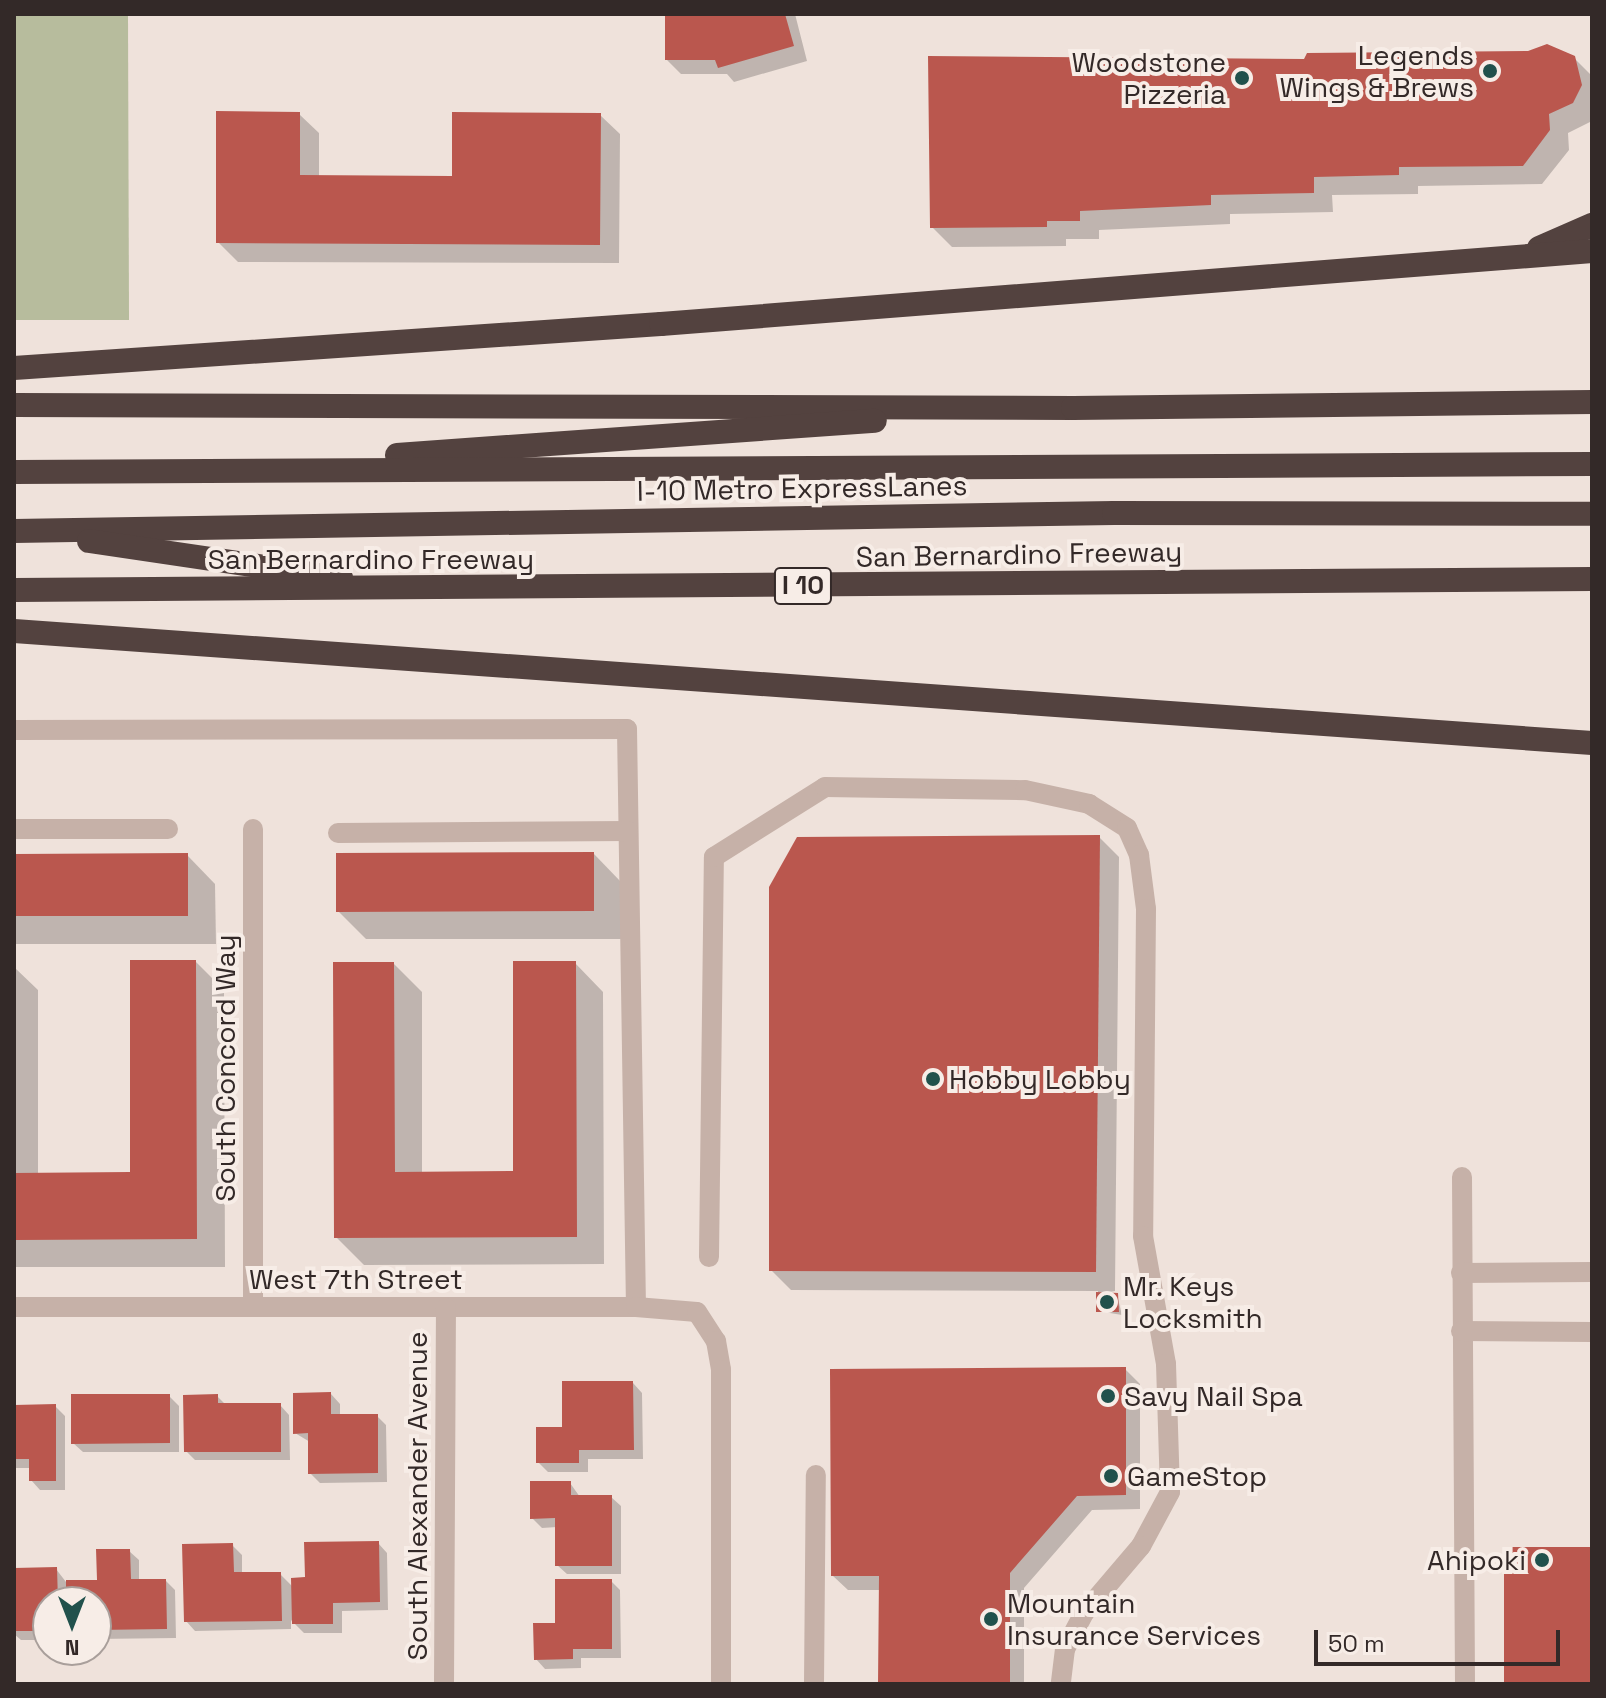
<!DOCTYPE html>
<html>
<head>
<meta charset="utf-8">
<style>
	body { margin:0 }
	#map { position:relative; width:1606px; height:1698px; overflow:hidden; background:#efe2db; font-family:"Space Grotesk",sans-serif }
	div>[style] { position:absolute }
	.green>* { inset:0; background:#b7bc9d }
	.shadow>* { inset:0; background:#0003 }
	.building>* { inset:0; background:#ba574e }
	.minor>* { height:20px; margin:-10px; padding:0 10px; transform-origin:10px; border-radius:10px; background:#c6b1a8 }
	.highway>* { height:24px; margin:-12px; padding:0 12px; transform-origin:12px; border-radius:12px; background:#53423f }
	.dots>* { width:22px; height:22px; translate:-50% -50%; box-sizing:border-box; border:4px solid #f7ede7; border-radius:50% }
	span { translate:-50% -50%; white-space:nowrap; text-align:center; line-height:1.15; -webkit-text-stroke:8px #f7ede7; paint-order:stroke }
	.shield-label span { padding:2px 6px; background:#f7ede7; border:2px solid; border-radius:6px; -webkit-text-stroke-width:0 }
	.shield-label { font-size:26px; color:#332928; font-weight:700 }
	.poi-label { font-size:28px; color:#332928 }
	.right { translate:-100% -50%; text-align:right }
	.left { translate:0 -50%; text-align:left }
	.street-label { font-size:28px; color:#332928 }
	.frame { position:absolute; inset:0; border:16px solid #332928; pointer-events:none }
	.north { position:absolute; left:32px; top:1586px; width:80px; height:80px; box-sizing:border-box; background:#f7ede7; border:2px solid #a99f9b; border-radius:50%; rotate:180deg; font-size:22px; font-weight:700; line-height:32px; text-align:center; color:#332928 }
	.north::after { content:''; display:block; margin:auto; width:28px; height:36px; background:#21514c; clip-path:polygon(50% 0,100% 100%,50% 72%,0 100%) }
	.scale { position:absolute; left:1314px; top:1630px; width:246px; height:36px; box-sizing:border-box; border:4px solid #332928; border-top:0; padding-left:10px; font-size:24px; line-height:28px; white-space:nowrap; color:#332928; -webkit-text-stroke:6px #f7ede7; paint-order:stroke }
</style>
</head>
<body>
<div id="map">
	<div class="green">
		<i style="clip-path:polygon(14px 14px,128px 14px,129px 320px,14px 320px)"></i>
	</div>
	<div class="shadow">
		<i style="clip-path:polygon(667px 14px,795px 14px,807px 61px,734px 82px,727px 74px,681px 74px,667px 60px)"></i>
		<i style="clip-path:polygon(1574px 58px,1592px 76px,1592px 121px,1568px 133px,1569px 150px,1542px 184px,1418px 186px,1418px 194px,1332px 195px,1333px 212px,1230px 214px,1230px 224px,1099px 230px,1099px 239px,1066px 239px,1066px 246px,952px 247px,932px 227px,1306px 61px)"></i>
		<i style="clip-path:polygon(299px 114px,319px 133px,319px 178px,454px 178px,600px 115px,620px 134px,619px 263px,238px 262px,218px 242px)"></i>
		<i style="clip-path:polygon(1099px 837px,1119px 857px,1115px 1291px,1100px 1294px,1117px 1295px,1122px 1315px,1098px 1311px,1098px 1291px,791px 1290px,771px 1270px)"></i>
		<i style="clip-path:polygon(594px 854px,622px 883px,622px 939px,366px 939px,338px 911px)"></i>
		<i style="clip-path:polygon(187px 855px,215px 884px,216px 944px,14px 944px,14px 856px)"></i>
		<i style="clip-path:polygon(196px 962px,224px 990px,225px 1267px,14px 1267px,14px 967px,38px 990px,38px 1175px,132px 1174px)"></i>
		<i style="clip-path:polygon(575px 963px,603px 992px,604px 1264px,364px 1265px,336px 1237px,394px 964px,422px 992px,422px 1173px,515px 1173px)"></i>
		<i style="clip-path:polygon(1125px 1369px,1140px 1384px,1140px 1509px,1092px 1510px,1024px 1588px,1024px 1684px,879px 1684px,881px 1590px,848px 1590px,833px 1576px)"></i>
		<i style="clip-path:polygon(633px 1383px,642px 1393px,643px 1459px,588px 1459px,588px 1472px,548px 1472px,538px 1462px,564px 1429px)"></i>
		<i style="clip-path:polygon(331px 1394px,340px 1404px,340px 1416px,377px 1416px,386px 1425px,387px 1482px,320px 1483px,310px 1473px,310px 1442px,295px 1433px)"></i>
		<i style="clip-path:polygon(169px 1396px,179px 1406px,179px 1452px,83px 1452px,73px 1443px)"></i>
		<i style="clip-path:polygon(217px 1396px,226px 1405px,280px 1405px,289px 1415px,290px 1460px,195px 1460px,186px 1451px)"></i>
		<i style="clip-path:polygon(55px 1406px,65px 1416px,65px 1490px,40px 1490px,31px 1480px,31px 1468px,14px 1468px,14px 1407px)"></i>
		<i style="clip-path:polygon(570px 1483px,580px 1497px,611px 1497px,621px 1506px,621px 1574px,567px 1574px,557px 1565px,557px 1527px,542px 1528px,532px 1518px)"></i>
		<i style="clip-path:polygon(378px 1543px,387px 1553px,388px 1610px,342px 1611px,342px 1633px,304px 1633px,291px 1620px,291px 1629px,195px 1631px,186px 1621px,232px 1545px,242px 1555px,242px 1574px,280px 1574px,293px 1587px)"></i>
		<i style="clip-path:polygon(129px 1551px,139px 1560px,139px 1581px,166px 1581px,175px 1590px,176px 1638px,96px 1639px,96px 1602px,48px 1602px,48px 1640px,21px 1640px,14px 1634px,14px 1570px,56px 1569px,66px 1582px,99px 1582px)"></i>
		<i style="clip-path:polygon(611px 1581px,620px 1590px,621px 1658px,581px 1658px,581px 1668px,545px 1669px,536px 1659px,557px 1625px)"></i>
	</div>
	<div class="building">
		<i style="clip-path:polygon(665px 14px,785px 14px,794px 46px,718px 68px,715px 60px,665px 60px)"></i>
		<i style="clip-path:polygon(1547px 44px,1575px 56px,1582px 85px,1573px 103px,1549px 114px,1550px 130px,1523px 166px,1399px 167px,1399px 175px,1314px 177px,1314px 193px,1211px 195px,1211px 205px,1080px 211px,1080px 221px,1047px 221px,1047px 227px,930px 228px,928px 56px,1304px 59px,1307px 53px,1528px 51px)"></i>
		<i style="clip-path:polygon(216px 111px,300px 112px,300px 175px,452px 176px,452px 112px,601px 113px,600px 245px,216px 243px)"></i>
		<i style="clip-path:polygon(1100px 835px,1096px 1272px,769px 1271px,769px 887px,797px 837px)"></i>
		<i style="clip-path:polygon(594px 852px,594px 911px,336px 912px,336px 853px)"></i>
		<i style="clip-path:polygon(188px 853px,188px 916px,14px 916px,14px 854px)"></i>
		<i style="clip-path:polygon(130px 960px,196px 960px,197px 1239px,14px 1240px,14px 1173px,130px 1172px)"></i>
		<i style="clip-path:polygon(513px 961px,576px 961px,577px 1237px,334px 1238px,333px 962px,394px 962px,395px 1172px,513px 1171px)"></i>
		<i style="clip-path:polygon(1096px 1292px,1118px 1293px,1119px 1312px,1096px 1312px)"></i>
		<i style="clip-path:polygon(1126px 1367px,1126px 1495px,1077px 1496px,1010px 1573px,1010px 1684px,878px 1684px,879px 1576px,831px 1576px,830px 1369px)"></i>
		<i style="clip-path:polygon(562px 1381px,633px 1381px,634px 1450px,579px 1450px,579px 1463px,536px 1463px,536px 1427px,562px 1427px)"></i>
		<i style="clip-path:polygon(331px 1392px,331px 1414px,378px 1414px,378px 1473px,308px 1474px,308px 1433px,293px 1434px,293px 1393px)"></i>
		<i style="clip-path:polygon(71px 1394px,170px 1394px,170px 1443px,71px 1444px)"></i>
		<i style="clip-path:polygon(218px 1394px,218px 1403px,281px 1403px,281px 1452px,184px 1452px,183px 1395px)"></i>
		<i style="clip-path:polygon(56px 1404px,56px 1481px,29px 1481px,29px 1459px,14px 1459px,14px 1405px)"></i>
		<i style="clip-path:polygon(530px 1481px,571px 1481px,571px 1495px,612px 1495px,612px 1566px,555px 1566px,555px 1518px,530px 1519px)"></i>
		<i style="clip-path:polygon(379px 1541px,380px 1602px,333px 1603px,333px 1624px,292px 1624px,291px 1578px,305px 1577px,304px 1542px)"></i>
		<i style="clip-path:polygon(233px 1543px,234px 1572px,281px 1572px,282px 1621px,184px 1622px,182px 1544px)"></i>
		<i style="clip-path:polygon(1504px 1547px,1592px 1547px,1592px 1684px,1504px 1684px)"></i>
		<i style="clip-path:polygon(96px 1549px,130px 1549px,131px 1579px,166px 1579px,167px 1629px,96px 1630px,96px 1602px,66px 1602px,66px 1580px,97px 1580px)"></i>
		<i style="clip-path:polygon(57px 1567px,58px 1602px,48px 1602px,48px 1631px,14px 1631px,14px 1568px)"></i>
		<i style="clip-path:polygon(555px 1579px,612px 1579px,612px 1649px,573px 1649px,573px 1659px,534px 1660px,533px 1623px,555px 1623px)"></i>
	</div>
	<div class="minor">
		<i style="left:14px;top:730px;width:613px;rotate:-0.09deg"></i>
		<i style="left:627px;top:729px;width:578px;rotate:89.11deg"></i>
		<i style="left:14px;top:829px;width:154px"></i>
		<i style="left:253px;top:829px;width:477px;rotate:90deg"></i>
		<i style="left:338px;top:833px;width:290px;rotate:-0.4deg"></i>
		<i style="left:1462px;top:1177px;width:507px;rotate:89.66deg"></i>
		<i style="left:709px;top:1257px;width:400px;rotate:-89.3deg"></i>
		<i style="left:714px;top:857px;width:131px;rotate:-32.2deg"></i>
		<i style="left:825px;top:787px;width:200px;rotate:0.9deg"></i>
		<i style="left:1025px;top:790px;width:66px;rotate:12.3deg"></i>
		<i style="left:1089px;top:804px;width:45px;rotate:32.3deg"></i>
		<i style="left:1127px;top:828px;width:30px;rotate:66deg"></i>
		<i style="left:1139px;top:855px;width:54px;rotate:82.6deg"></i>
		<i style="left:1146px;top:909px;width:327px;rotate:90.5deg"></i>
		<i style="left:1143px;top:1236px;width:130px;rotate:79.8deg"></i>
		<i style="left:1166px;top:1364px;width:128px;rotate:88.2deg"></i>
		<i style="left:1170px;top:1492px;width:61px;rotate:118.2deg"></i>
		<i style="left:1141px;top:1546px;width:88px;rotate:130.4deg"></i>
		<i style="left:1084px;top:1613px;width:41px;rotate:117.8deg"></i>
		<i style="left:1065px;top:1649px;width:35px;rotate:97deg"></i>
		<i style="left:1461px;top:1273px;width:131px;rotate:-0.4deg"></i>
		<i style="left:14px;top:1307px;width:622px"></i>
		<i style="left:636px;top:1307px;width:61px;rotate:4.7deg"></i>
		<i style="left:697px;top:1312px;width:35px;rotate:57deg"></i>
		<i style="left:716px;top:1341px;width:29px;rotate:80deg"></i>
		<i style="left:721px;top:1370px;width:314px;rotate:90deg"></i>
		<i style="left:1461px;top:1331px;width:131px;rotate:0.4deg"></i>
		<i style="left:444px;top:1684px;width:376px;rotate:-89.7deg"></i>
		<i style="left:814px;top:1684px;width:209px;rotate:-89.5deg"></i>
	</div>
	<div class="highway">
		<i style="left:1539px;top:248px;width:58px;rotate:-23.5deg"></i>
		<i style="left:14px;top:368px;width:648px;rotate:-3.89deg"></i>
		<i style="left:661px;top:324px;width:934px;rotate:-4.48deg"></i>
		<i style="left:14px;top:405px;width:1059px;rotate:0.16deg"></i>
		<i style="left:1073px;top:408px;width:519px;rotate:-0.66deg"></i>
		<i style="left:397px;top:455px;width:479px;rotate:-4.1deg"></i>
		<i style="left:14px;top:472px;width:1578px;rotate:-0.29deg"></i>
		<i style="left:14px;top:531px;width:1100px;rotate:-0.94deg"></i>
		<i style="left:1114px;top:513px;width:478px;rotate:0.1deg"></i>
		<i style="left:89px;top:541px;width:255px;rotate:8.4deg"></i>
		<i style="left:14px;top:590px;width:1578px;rotate:-0.4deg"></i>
		<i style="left:14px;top:631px;width:1582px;rotate:4.06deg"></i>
	</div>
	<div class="dots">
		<i style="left:1490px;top:71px;background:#21514c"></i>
		<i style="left:1242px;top:78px;background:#21514c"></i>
		<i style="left:933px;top:1079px;background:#21514c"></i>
		<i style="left:1107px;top:1302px;background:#21514c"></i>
		<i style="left:1108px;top:1396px;background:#21514c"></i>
		<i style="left:1111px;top:1476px;background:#21514c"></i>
		<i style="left:1542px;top:1560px;background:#21514c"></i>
		<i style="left:991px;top:1619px;background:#21514c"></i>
	</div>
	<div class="shield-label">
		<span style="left:803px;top:586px">I 10</span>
	</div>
	<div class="poi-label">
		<span class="right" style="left:1474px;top:71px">Legends<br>Wings &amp; Brews</span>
		<span class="right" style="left:1226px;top:78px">Woodstone<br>Pizzeria</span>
		<span class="left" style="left:949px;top:1079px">Hobby Lobby</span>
		<span class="left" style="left:1123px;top:1302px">Mr. Keys<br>Locksmith</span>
		<span class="left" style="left:1124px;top:1396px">Savy Nail Spa</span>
		<span class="left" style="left:1127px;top:1476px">GameStop</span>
		<span class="right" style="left:1526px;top:1560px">Ahipoki</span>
		<span class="left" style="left:1007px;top:1619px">Mountain<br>Insurance Services</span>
	</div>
	<div class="street-label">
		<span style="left:802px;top:488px;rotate:-1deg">I-10 Metro ExpressLanes</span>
		<span style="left:1019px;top:554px;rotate:-1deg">San Bernardino Freeway</span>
		<span style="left:371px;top:559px">San Bernardino Freeway</span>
		<span style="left:225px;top:1068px;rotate:-90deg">South Concord Way</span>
		<span style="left:356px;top:1279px">West 7th Street</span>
		<span style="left:417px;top:1496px;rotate:-90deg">South Alexander Avenue</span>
	</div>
	<div class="frame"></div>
	<div class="north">N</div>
	<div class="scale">50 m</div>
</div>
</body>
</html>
